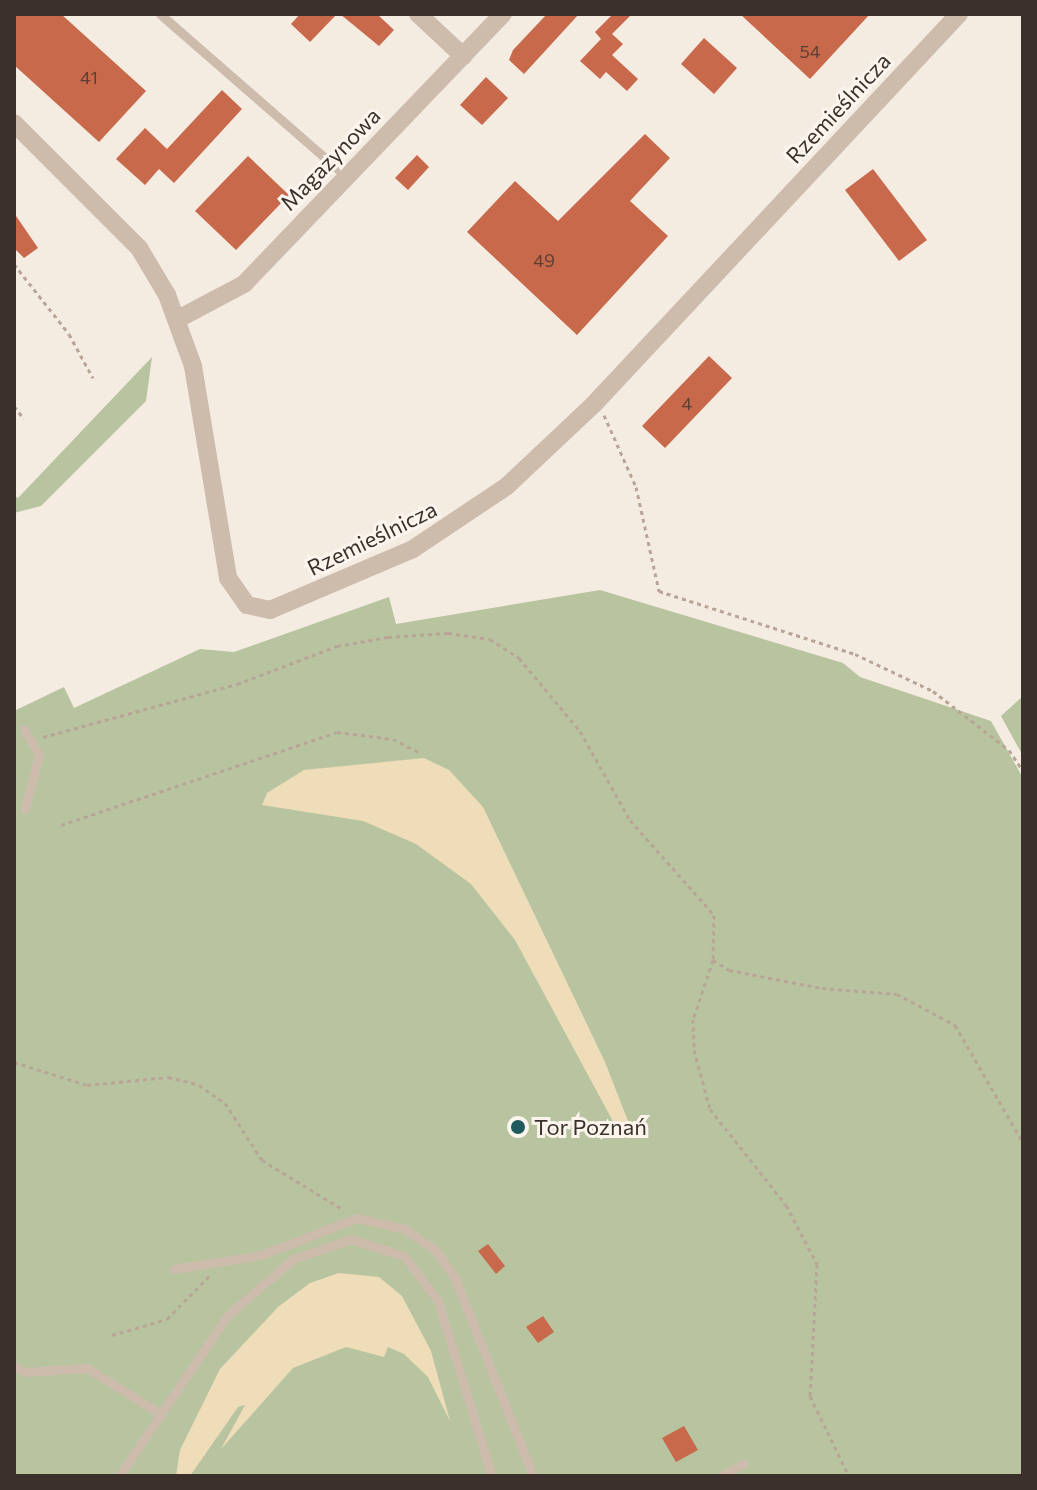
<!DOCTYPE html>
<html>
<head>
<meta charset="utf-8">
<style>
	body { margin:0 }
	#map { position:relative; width:1037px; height:1490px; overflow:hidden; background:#f4ebe1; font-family:Commissioner,sans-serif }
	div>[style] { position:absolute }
	.green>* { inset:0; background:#b8c4a0 }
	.sand>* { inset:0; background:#efdcb8 }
	.building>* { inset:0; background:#c8694b }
	.path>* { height:3px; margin-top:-1.5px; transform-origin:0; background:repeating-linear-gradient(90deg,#b9a596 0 4px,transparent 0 8px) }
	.lane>* { height:9px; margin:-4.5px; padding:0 4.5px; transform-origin:4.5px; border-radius:4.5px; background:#cdbbac }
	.street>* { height:18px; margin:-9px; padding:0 9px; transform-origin:9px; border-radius:9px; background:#cdbbac }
	.dots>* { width:22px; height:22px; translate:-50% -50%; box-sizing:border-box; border:4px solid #fbf5ee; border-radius:50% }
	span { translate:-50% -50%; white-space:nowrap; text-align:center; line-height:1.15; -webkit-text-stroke:6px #fbf5ee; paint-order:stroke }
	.number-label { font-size:18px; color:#5e3e33 }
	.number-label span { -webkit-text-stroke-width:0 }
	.street-label { font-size:22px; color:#3b302b }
	.poi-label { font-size:22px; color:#3b302b }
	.left { translate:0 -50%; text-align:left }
	.frame { position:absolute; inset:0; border:16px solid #3b302b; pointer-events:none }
</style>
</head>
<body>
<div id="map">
	<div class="green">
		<i style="clip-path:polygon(152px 357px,146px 401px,41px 506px,14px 513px,14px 495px,18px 498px)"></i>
		<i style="clip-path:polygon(600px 590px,843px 663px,860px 677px,991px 721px,1023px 778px,1023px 1476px,14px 1476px,14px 711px,64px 687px,74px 708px,200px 649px,234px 652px,389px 597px,396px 624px)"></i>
		<i style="clip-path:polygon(1023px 696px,1021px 721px,1023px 756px,1001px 716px)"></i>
	</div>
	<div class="sand">
		<i style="clip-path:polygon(424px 758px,449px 770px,483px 807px,605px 1062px,628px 1121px,625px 1131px,615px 1125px,515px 940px,471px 884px,416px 844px,363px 821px,262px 805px,267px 793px,304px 770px)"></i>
		<i style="clip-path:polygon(339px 1273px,379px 1277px,402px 1296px,431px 1351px,450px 1421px,428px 1377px,404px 1354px,388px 1347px,384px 1357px,346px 1347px,293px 1368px,221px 1449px,245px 1405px,238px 1407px,190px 1476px,176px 1476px,180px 1450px,220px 1369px,278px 1307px,310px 1283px)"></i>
	</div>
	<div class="building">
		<i style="clip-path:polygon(14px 14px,61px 14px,146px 91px,99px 142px,14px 65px)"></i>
		<i style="clip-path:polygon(300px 14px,337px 14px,310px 42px,291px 24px)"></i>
		<i style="clip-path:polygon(340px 14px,377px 14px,394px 30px,379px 46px)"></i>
		<i style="clip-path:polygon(547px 14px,579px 14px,524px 74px,509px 60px,513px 50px)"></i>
		<i style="clip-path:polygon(613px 14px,632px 14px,612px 34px,623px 44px,612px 55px,638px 79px,627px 91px,606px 72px,600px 79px,580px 61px,601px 39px,595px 32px)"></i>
		<i style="clip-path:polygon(740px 14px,870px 14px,810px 79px)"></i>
		<i style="clip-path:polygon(704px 38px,737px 68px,714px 94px,681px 64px)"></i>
		<i style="clip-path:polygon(486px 77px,508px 98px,482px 125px,460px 105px)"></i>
		<i style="clip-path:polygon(222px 90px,242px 109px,174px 183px,159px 169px,145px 185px,116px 159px,145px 128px,167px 149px)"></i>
		<i style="clip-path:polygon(645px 134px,670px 158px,630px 201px,668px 236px,577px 335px,467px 232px,515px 181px,558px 221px)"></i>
		<i style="clip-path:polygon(417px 155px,429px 167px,408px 190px,395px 178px)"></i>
		<i style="clip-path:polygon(248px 156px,289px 195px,236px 250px,195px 211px)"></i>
		<i style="clip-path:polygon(873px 169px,927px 240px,899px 261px,845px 190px)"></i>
		<i style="clip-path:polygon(14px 213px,38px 248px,24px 258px,14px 248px)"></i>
		<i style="clip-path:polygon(709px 356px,732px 378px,665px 448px,642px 426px)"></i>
		<i style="clip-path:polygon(488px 1244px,505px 1266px,496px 1274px,478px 1251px)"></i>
		<i style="clip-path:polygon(543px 1316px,554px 1332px,538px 1343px,526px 1327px)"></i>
		<i style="clip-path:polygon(684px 1426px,698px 1450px,676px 1462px,662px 1438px)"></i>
	</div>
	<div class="path">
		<i style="left:14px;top:264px;width:89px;rotate:51.8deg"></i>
		<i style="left:69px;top:334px;width:50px;rotate:61.4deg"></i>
		<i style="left:14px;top:406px;width:16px;rotate:52deg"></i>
		<i style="left:604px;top:415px;width:79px;rotate:66deg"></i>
		<i style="left:636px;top:487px;width:107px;rotate:77.5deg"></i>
		<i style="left:659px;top:591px;width:206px;rotate:17.8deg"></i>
		<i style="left:855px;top:654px;width:86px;rotate:25.4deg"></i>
		<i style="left:933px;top:691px;width:96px;rotate:37.8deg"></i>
		<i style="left:1009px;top:750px;width:25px;rotate:56deg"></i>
		<i style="left:43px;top:737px;width:201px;rotate:-15.3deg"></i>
		<i style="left:237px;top:684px;width:107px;rotate:-20.8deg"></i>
		<i style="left:337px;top:646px;width:52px;rotate:-10deg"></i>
		<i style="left:388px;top:637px;width:60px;rotate:-3.8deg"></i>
		<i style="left:448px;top:633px;width:42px;rotate:8.1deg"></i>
		<i style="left:490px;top:639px;width:35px;rotate:33deg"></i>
		<i style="left:519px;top:658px;width:95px;rotate:50.1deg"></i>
		<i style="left:580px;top:731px;width:102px;rotate:60.7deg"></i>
		<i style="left:630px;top:820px;width:127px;rotate:48.5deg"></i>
		<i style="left:714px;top:915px;width:45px;rotate:91.3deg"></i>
		<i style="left:713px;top:960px;width:62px;rotate:108.7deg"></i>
		<i style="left:693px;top:1019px;width:31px;rotate:88deg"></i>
		<i style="left:694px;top:1050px;width:61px;rotate:74.8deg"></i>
		<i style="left:710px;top:1109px;width:122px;rotate:51.6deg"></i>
		<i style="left:786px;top:1205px;width:67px;rotate:62.3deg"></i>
		<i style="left:817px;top:1264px;width:132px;rotate:93deg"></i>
		<i style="left:810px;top:1396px;width:89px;rotate:64deg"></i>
		<i style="left:61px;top:825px;width:291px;rotate:-18.6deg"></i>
		<i style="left:337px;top:732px;width:56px;rotate:7.1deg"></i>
		<i style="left:393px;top:739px;width:28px;rotate:27deg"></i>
		<i style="left:713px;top:960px;width:19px;rotate:32deg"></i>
		<i style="left:729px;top:970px;width:95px;rotate:11deg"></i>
		<i style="left:822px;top:988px;width:75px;rotate:4.6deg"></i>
		<i style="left:897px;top:994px;width:66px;rotate:28.1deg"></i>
		<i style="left:955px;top:1025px;width:136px;rotate:60deg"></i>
		<i style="left:14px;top:1062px;width:77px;rotate:17.5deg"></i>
		<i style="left:87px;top:1085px;width:81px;rotate:-5.6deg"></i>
		<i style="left:168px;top:1077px;width:32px;rotate:14deg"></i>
		<i style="left:199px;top:1085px;width:32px;rotate:35deg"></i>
		<i style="left:225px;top:1103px;width:68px;rotate:57deg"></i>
		<i style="left:262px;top:1160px;width:96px;rotate:31.4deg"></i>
		<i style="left:112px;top:1335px;width:57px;rotate:-16.2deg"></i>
		<i style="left:167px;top:1319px;width:63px;rotate:-45.6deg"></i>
	</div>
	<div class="lane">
		<i style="left:160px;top:14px;width:247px;rotate:41.1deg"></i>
		<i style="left:24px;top:729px;width:30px;rotate:60deg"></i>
		<i style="left:39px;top:755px;width:56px;rotate:104.5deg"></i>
		<i style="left:174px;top:1269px;width:88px;rotate:-9.1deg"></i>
		<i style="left:261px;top:1255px;width:103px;rotate:-21.1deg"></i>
		<i style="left:357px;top:1218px;width:49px;rotate:12.9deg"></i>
		<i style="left:405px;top:1229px;width:38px;rotate:35deg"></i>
		<i style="left:436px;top:1251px;width:33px;rotate:55deg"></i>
		<i style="left:455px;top:1278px;width:213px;rotate:68.5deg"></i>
		<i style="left:14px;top:1366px;width:12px;rotate:31deg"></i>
		<i style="left:24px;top:1372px;width:63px;rotate:-3.6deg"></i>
		<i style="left:87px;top:1368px;width:87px;rotate:31.9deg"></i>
		<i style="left:119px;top:1476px;width:193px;rotate:-56deg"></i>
		<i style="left:227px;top:1316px;width:87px;rotate:-40.8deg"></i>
		<i style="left:293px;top:1259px;width:61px;rotate:-19deg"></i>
		<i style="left:351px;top:1239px;width:56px;rotate:17.8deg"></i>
		<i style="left:404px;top:1256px;width:56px;rotate:52.9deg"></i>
		<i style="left:438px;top:1301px;width:183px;rotate:72.9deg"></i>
		<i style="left:721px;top:1476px;width:26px;rotate:-29deg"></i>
	</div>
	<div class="street">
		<i style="left:418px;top:14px;width:62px;rotate:43deg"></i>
		<i style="left:14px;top:123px;width:177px;rotate:45deg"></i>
		<i style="left:139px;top:248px;width:55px;rotate:59.2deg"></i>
		<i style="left:167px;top:295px;width:76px;rotate:69.9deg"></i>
		<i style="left:193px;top:366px;width:215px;rotate:80.6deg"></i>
		<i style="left:228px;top:578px;width:33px;rotate:55deg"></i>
		<i style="left:247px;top:605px;width:24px;rotate:12deg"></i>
		<i style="left:270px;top:610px;width:155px;rotate:-23.1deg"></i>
		<i style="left:413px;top:549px;width:113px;rotate:-33.8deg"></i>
		<i style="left:507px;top:486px;width:120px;rotate:-43.3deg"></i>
		<i style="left:594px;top:404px;width:534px;rotate:-46.9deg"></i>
		<i style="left:178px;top:319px;width:75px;rotate:-27.9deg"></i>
		<i style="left:244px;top:284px;width:374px;rotate:-46.2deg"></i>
	</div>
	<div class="dots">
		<i style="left:518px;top:1127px;background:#1f5a5e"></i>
	</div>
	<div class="number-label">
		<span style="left:810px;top:51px">54</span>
		<span style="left:89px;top:77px">41</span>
		<span style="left:544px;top:260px">49</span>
		<span style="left:687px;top:403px">4</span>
	</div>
	<div class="street-label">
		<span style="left:838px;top:108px;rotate:-47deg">Rzemieślnicza</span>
		<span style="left:330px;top:159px;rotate:-46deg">Magazynowa</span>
		<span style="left:372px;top:538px;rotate:-26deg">Rzemieślnicza</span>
	</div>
	<div class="poi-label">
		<span class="left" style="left:534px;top:1127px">Tor Poznań</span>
	</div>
	<div class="frame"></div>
</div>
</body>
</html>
